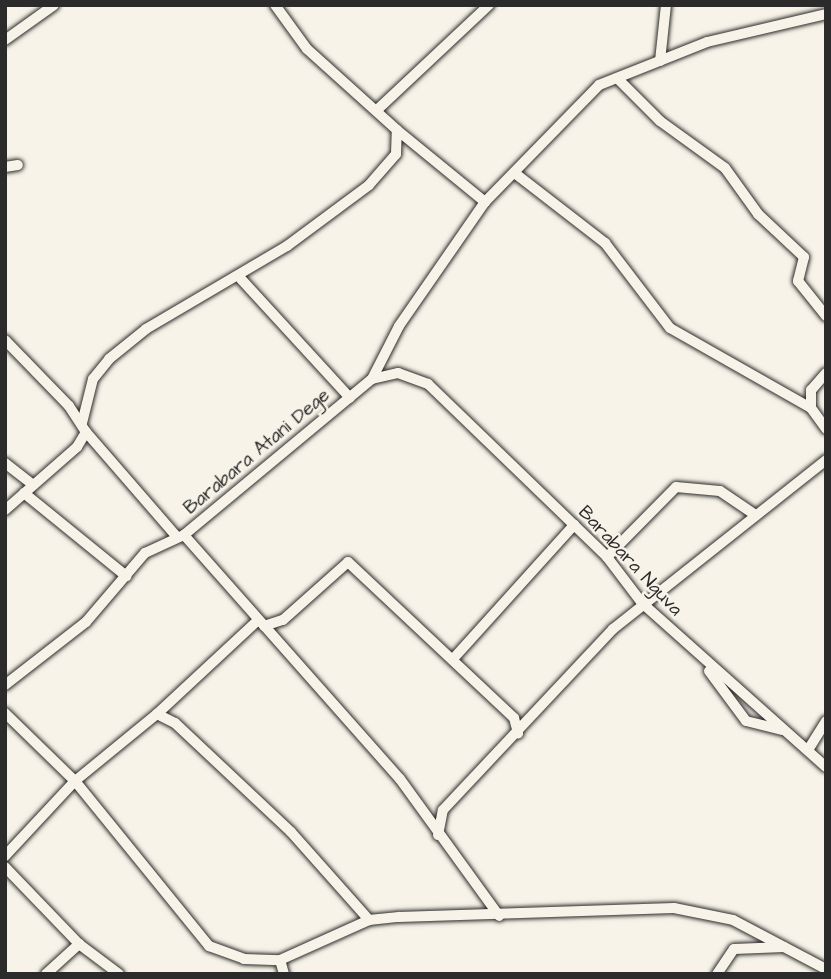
<!DOCTYPE html>
<html>
<head>
<meta charset="utf-8">
<style>
	body { margin:0 }
	#map { position:relative; width:831px; height:979px; overflow:hidden; background:#f7f3e8; font-family:"Architects Daughter",sans-serif }
	div>[style] { position:absolute }
	.roads { filter:drop-shadow(0 0 2px #2b2b2b) drop-shadow(0 0 2px #2b2b2b) }
	.street>* { height:10px; margin:-5px; padding:0 5px; transform-origin:5px; border-radius:5px; background:#f7f3e8 }
	span { translate:-50% -50%; white-space:nowrap; text-align:center; line-height:1.15; -webkit-text-stroke:5px #f7f3e8; paint-order:stroke }
	.street-label { font-size:19px; color:#2b2b2b }
	.frame { position:absolute; inset:0; border:7px solid #2b2b2b; pointer-events:none }
</style>
</head>
<body>
<div id="map">
	<div class="roads">
		<div class="street">
			<i style="left:5px;top:40px;width:60px;rotate:-35.5deg"></i>
			<i style="left:660px;top:61px;width:56px;rotate:-83.9deg"></i>
			<i style="left:617px;top:78px;width:61px;rotate:45deg"></i>
			<i style="left:660px;top:121px;width:80px;rotate:35.9deg"></i>
			<i style="left:725px;top:168px;width:57px;rotate:54.3deg"></i>
			<i style="left:758px;top:214px;width:63px;rotate:43.1deg"></i>
			<i style="left:804px;top:257px;width:25px;rotate:104deg"></i>
			<i style="left:798px;top:281px;width:45px;rotate:51.3deg"></i>
			<i style="left:377px;top:110px;width:154px;rotate:-43.2deg"></i>
			<i style="left:397px;top:130px;width:114px;rotate:39.3deg"></i>
			<i style="left:5px;top:167px;width:13px;rotate:-9deg"></i>
			<i style="left:516px;top:174px;width:113px;rotate:37.8deg"></i>
			<i style="left:605px;top:243px;width:107px;rotate:52.6deg"></i>
			<i style="left:670px;top:328px;width:162px;rotate:29.6deg"></i>
			<i style="left:241px;top:279px;width:161px;rotate:47.5deg"></i>
			<i style="left:5px;top:340px;width:92px;rotate:45.9deg"></i>
			<i style="left:69px;top:406px;width:31px;rotate:57deg"></i>
			<i style="left:86px;top:432px;width:17px;rotate:121deg"></i>
			<i style="left:77px;top:447px;width:96px;rotate:138.8deg"></i>
			<i style="left:826px;top:373px;width:23px;rotate:131deg"></i>
			<i style="left:811px;top:390px;width:18px;rotate:90deg"></i>
			<i style="left:811px;top:408px;width:26px;rotate:54deg"></i>
			<i style="left:372px;top:379px;width:27px;rotate:-13deg"></i>
			<i style="left:398px;top:373px;width:32px;rotate:20deg"></i>
			<i style="left:428px;top:384px;width:249px;rotate:44deg"></i>
			<i style="left:607px;top:557px;width:58px;rotate:52.7deg"></i>
			<i style="left:642px;top:603px;width:246px;rotate:41.7deg"></i>
			<i style="left:82px;top:423px;width:45px;rotate:-76deg"></i>
			<i style="left:93px;top:379px;width:26px;rotate:-51deg"></i>
			<i style="left:109px;top:359px;width:48px;rotate:-39deg"></i>
			<i style="left:146px;top:329px;width:164px;rotate:-30.5deg"></i>
			<i style="left:287px;top:246px;width:102px;rotate:-36.6deg"></i>
			<i style="left:369px;top:185px;width:41px;rotate:-48.9deg"></i>
			<i style="left:396px;top:154px;width:24px;rotate:-88deg"></i>
			<i style="left:397px;top:130px;width:121px;rotate:-138deg"></i>
			<i style="left:307px;top:49px;width:54px;rotate:-126deg"></i>
			<i style="left:86px;top:432px;width:138px;rotate:49.1deg"></i>
			<i style="left:5px;top:463px;width:34px;rotate:38deg"></i>
			<i style="left:24px;top:493px;width:132px;rotate:39.1deg"></i>
			<i style="left:184px;top:535px;width:326px;rotate:48.5deg"></i>
			<i style="left:400px;top:779px;width:169px;rotate:54.1deg"></i>
			<i style="left:607px;top:557px;width:98px;rotate:-45.4deg"></i>
			<i style="left:676px;top:487px;width:44px;rotate:5.2deg"></i>
			<i style="left:720px;top:491px;width:41px;rotate:34.1deg"></i>
			<i style="left:264px;top:626px;width:20px;rotate:-18deg"></i>
			<i style="left:283px;top:620px;width:87px;rotate:-41.7deg"></i>
			<i style="left:348px;top:562px;width:228px;rotate:43.2deg"></i>
			<i style="left:514px;top:718px;width:16px;rotate:75deg"></i>
			<i style="left:453px;top:659px;width:181px;rotate:-47.9deg"></i>
			<i style="left:709px;top:671px;width:62px;rotate:53.5deg"></i>
			<i style="left:746px;top:721px;width:37px;rotate:14deg"></i>
			<i style="left:5px;top:685px;width:103px;rotate:-37.9deg"></i>
			<i style="left:86px;top:622px;width:91px;rotate:-49.5deg"></i>
			<i style="left:145px;top:553px;width:43px;rotate:-24.8deg"></i>
			<i style="left:184px;top:535px;width:244px;rotate:-39.7deg"></i>
			<i style="left:372px;top:379px;width:59px;rotate:-63deg"></i>
			<i style="left:399px;top:326px;width:151px;rotate:-55.3deg"></i>
			<i style="left:485px;top:202px;width:163px;rotate:-45.7deg"></i>
			<i style="left:599px;top:85px;width:116px;rotate:-21.7deg"></i>
			<i style="left:707px;top:42px;width:122px;rotate:-13.2deg"></i>
			<i style="left:5px;top:713px;width:98px;rotate:44.2deg"></i>
			<i style="left:75px;top:781px;width:213px;rotate:50.9deg"></i>
			<i style="left:209px;top:946px;width:37px;rotate:20deg"></i>
			<i style="left:244px;top:959px;width:36px;rotate:2deg"></i>
			<i style="left:280px;top:960px;width:98px;rotate:-24.2deg"></i>
			<i style="left:369px;top:920px;width:30px;rotate:-6deg"></i>
			<i style="left:399px;top:917px;width:275px;rotate:-1.9deg"></i>
			<i style="left:674px;top:908px;width:60px;rotate:11.5deg"></i>
			<i style="left:733px;top:920px;width:105px;rotate:27.8deg"></i>
			<i style="left:157px;top:714px;width:135px;rotate:-42.9deg"></i>
			<i style="left:808px;top:750px;width:34px;rotate:-58deg"></i>
			<i style="left:438px;top:835px;width:25px;rotate:-79deg"></i>
			<i style="left:443px;top:810px;width:248px;rotate:-46.8deg"></i>
			<i style="left:613px;top:629px;width:272px;rotate:-38.4deg"></i>
			<i style="left:5px;top:856px;width:103px;rotate:-47deg"></i>
			<i style="left:75px;top:781px;width:106px;rotate:-39.3deg"></i>
			<i style="left:157px;top:714px;width:20px;rotate:27deg"></i>
			<i style="left:175px;top:723px;width:159px;rotate:43.2deg"></i>
			<i style="left:291px;top:832px;width:118px;rotate:48.4deg"></i>
			<i style="left:5px;top:867px;width:107px;rotate:46.1deg"></i>
			<i style="left:79px;top:944px;width:50px;rotate:36.9deg"></i>
			<i style="left:280px;top:960px;width:15px;rotate:74deg"></i>
			<i style="left:46px;top:974px;width:45px;rotate:-42.3deg"></i>
			<i style="left:717px;top:974px;width:30px;rotate:-56deg"></i>
			<i style="left:734px;top:949px;width:50px;rotate:-2.3deg"></i>
		</div>
	</div>
	<div class="street-label">
		<span style="left:257px;top:452px;rotate:-40deg">Barabara Atani Dege</span>
		<span style="left:630px;top:561px;rotate:47deg">Barabara Nguva</span>
	</div>
	<div class="frame"></div>
</div>
</body>
</html>
